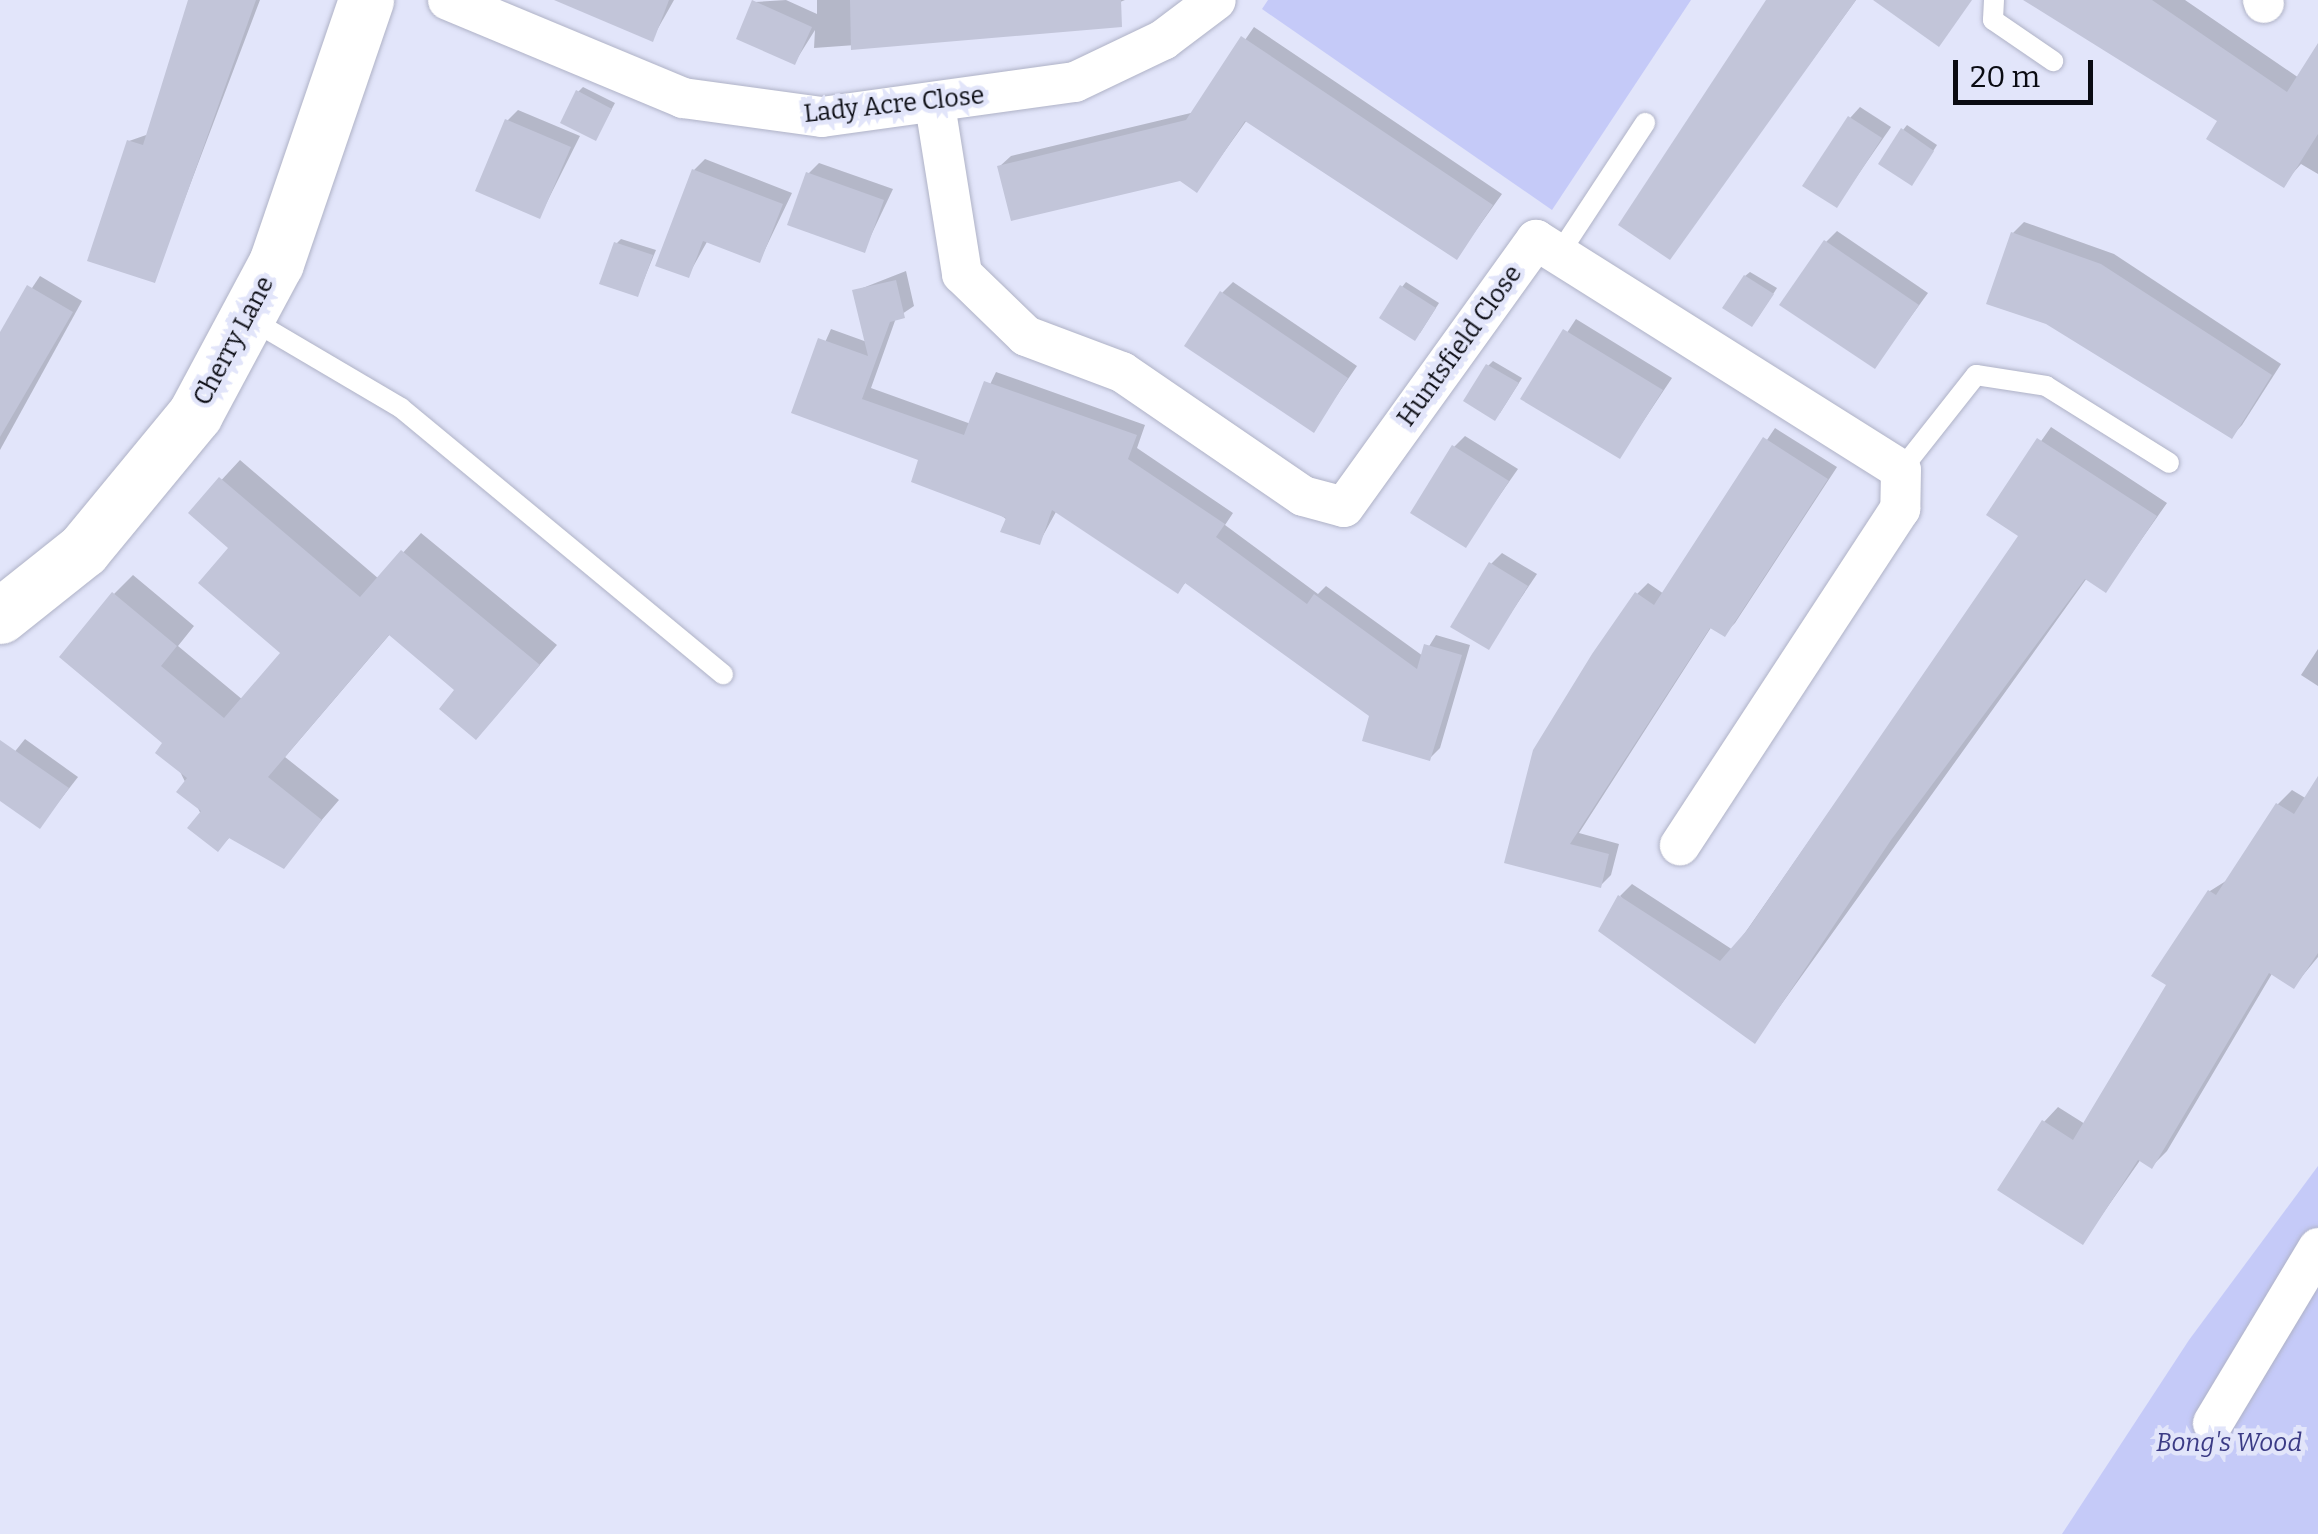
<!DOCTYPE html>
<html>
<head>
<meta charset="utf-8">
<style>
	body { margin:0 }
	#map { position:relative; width:2318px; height:1534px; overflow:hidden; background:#e2e5fa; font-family:Bitter,serif }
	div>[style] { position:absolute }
	.green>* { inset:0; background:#c5caf8 }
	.shadow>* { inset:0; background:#0003 }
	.building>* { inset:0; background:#c2c5d9 }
	.roads { filter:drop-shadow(0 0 2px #afb2c6) drop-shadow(0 0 2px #afb2c6) }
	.lane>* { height:20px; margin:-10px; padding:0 10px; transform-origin:10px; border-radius:10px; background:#fff }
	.street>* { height:40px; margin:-20px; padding:0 20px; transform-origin:20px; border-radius:20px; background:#fff }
	.secondary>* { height:55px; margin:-27.5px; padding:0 27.5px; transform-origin:27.5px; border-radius:27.5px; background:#fff }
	span { translate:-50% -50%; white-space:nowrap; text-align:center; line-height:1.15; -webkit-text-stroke:9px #e2e5fa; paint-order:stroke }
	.street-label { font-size:25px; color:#0a0b12 }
	.park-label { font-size:25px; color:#3b3b85; font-style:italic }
	.scale { position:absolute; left:1953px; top:60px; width:140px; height:45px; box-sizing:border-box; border:5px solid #0a0b12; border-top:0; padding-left:12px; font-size:30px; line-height:35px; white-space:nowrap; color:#0a0b12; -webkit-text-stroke:8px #e2e5fa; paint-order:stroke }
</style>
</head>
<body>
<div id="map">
	<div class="green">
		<i style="clip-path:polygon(1268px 0,1691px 0,1552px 210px,1262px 9px)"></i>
		<i style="clip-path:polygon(2318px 1166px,2318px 1534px,2062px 1534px,2189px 1340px)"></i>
	</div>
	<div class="shadow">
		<i style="clip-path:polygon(190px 0,260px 0,154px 280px,129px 141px,149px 134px)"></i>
		<i style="clip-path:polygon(613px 0,674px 0,652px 39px)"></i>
		<i style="clip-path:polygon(786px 0,817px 14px,817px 0,1125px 0,1050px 31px,814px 48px,815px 30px,795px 62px,755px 2px)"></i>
		<i style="clip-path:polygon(1770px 0,1856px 0,1669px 257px)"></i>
		<i style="clip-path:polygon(2028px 0,2185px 0,2299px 78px,2318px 48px,2318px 174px,2301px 164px,2283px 184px,2221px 120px)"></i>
		<i style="clip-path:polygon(1254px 27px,1502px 194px,1457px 257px,1247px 120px,1197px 190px,1181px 179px,1000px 166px,1011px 156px,1195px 112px)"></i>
		<i style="clip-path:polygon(583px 87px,615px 103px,596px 138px,578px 92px)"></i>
		<i style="clip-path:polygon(1860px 107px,1891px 127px,1837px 205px,1850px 118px)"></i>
		<i style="clip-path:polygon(518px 110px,580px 136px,540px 216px,507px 121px)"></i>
		<i style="clip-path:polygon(1907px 125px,1937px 145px,1916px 178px,1903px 130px)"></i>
		<i style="clip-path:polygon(705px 159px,792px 193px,760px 260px,708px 240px,688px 276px,694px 170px)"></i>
		<i style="clip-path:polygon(819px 163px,893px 189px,864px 250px,808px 174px)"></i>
		<i style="clip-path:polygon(2024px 222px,2114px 254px,2281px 364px,2242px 425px,2232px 436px,2013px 233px)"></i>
		<i style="clip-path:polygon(1837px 231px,1928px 293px,1875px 366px,1826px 242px)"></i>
		<i style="clip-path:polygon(621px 239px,656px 250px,638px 294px,616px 244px)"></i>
		<i style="clip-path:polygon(906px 271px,914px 306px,896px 318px,871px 388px,971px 424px,996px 372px,1145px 425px,1137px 448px,1233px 513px,1225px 525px,1318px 594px,1326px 586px,1423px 656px,1436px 635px,1470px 645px,1440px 748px,1430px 758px,1187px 581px,1178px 591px,1057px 510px,1039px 543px,922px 458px,794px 412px,831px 329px,867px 342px,855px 291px)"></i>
		<i style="clip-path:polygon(1750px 272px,1777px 288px,1757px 319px,1745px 276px)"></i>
		<i style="clip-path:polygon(40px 276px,82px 301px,0 450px,0 336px)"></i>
		<i style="clip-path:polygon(1233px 282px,1357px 366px,1313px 430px,1222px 293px)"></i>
		<i style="clip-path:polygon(1406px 282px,1439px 303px,1420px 333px,1402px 287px)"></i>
		<i style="clip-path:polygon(1576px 319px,1672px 378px,1620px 456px,1524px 398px)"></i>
		<i style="clip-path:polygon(1493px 361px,1522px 378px,1500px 413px,1488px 366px)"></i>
		<i style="clip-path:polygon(2051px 427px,2167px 503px,2106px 590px,2087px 578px,1755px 1041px,1620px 896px,1632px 884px,1733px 950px,2022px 535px,1990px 514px)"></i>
		<i style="clip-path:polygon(1775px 428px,1837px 467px,1735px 623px,1724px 634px,1712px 626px,1579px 833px,1619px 844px,1611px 875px,1600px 886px,1507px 861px,1637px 594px,1648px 583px,1664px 594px)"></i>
		<i style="clip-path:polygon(1465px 436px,1518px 469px,1465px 545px,1454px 447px)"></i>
		<i style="clip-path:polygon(240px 460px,379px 579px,421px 533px,557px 645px,494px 718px,391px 633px,285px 757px,339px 800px,283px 865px,231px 836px,218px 849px,166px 743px,114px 594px,133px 575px,194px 626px,178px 646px,243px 700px,283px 653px,232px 547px,191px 513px)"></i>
		<i style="clip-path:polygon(1502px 553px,1537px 574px,1488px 647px,1491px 564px)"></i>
		<i style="clip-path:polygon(2318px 649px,2318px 686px,2301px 675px)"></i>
		<i style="clip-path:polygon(25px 739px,78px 777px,40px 826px,0 798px,0 770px)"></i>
		<i style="clip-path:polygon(2318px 781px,2318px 957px,2294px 986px,2273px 972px,2167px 1151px,2152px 1166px,2141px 1159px,2083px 1242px,2044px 1122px,2058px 1107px,2085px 1124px,2170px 985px,2155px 975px,2210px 891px,2229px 879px,2278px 804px,2292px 790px,2307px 799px)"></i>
	</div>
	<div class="building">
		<i style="clip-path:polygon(188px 0,256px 0,155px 283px,87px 261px,127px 140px,143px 145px)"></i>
		<i style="clip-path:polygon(554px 0,669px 0,653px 42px)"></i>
		<i style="clip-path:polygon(752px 0,812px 27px,795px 65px,736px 39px)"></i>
		<i style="clip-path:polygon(850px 0,1121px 0,1122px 27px,851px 50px)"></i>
		<i style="clip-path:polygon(1766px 0,1856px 0,1670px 260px,1618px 225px)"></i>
		<i style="clip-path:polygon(1873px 0,1972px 0,1939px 47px)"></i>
		<i style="clip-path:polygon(2023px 0,2152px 0,2287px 92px,2318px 43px,2318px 134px,2284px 188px,2206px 139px,2217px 121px)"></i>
		<i style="clip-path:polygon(1241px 36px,1493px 205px,1457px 260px,1245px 121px,1197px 193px,1180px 181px,1011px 221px,997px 166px,1186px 120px)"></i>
		<i style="clip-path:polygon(576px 90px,612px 109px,596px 141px,560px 123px)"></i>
		<i style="clip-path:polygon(1848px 116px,1882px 138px,1837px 208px,1802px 186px)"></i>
		<i style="clip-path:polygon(505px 119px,571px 147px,540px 219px,475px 191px)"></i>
		<i style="clip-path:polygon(1901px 128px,1934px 151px,1912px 186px,1878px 164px)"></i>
		<i style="clip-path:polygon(692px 169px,783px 204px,760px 263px,703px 241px,689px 278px,655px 266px)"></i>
		<i style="clip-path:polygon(806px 172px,884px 200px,865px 253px,787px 225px)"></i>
		<i style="clip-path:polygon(2011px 232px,2101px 264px,2272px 375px,2232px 439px,2046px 324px,1986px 304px)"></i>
		<i style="clip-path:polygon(1824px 240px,1919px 305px,1875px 369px,1779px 305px)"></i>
		<i style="clip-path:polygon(614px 242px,653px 255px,638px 297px,599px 284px)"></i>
		<i style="clip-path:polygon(1744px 275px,1774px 294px,1752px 327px,1722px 308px)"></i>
		<i style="clip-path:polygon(896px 280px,905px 318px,890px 322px,862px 399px,964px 435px,984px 381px,1137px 435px,1128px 459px,1225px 524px,1216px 537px,1307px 604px,1314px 594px,1417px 669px,1424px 644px,1462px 655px,1430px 761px,1362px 741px,1369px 716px,1185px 583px,1178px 594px,1052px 510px,1040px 545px,1000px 532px,1006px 518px,911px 482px,918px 460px,791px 413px,818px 338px,868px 356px,852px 290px)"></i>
		<i style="clip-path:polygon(27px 285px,73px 312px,0 437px,0 332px)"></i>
		<i style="clip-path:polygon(1400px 285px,1436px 308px,1415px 341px,1379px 318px)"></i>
		<i style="clip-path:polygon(1220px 291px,1348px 378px,1314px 433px,1184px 346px)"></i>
		<i style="clip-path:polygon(1563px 329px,1663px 390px,1620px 459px,1520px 399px)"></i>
		<i style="clip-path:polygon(1486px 364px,1519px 383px,1495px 421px,1463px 401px)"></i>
		<i style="clip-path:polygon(1763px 437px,1828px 479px,1725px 637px,1710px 628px,1570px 844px,1609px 854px,1601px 888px,1504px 863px,1533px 750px,1592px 654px,1635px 592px,1654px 605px)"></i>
		<i style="clip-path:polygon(2037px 438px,2157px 516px,2106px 593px,2085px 579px,1891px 840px,1755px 1044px,1598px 931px,1618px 895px,1720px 961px,1748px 929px,2018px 536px,1986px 515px)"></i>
		<i style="clip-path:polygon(1452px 445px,1509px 481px,1466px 548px,1410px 513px)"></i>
		<i style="clip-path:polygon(219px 477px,360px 597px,401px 550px,540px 665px,476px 740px,439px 709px,454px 690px,389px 635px,268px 777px,322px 820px,284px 869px,229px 838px,218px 852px,187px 828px,201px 811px,176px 792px,187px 778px,155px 753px,162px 743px,59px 657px,112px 592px,177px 646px,161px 666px,224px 718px,280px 653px,198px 583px,228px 548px,188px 513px)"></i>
		<i style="clip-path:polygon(1489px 562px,1528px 586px,1489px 650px,1450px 627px)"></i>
		<i style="clip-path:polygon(0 740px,69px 788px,40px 829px,0 801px)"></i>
		<i style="clip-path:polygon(2318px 776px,2318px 953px,2294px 989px,2269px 973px,2152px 1169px,2138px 1160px,2083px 1245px,1997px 1190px,2042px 1120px,2073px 1140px,2166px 985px,2151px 976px,2208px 890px,2216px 895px,2276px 803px,2294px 814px)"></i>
	</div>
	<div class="roads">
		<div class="lane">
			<i style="left:1994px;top:0;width:20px;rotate:93deg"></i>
			<i style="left:1993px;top:20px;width:73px;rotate:34.3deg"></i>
			<i style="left:1559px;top:254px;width:157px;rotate:-56.7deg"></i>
			<i style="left:250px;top:319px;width:175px;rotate:30.5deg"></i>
			<i style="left:401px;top:408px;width:418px;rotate:39.6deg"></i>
			<i style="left:1901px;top:470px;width:121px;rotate:-51.7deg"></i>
			<i style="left:1976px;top:375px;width:71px;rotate:8.9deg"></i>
			<i style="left:2046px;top:386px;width:145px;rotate:32deg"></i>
		</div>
		<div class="street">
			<i style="left:448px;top:0;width:255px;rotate:22.6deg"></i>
			<i style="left:683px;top:98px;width:140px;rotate:7.8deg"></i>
			<i style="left:822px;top:117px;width:255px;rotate:-7.9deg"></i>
			<i style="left:1075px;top:82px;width:98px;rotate:-25.5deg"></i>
			<i style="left:1163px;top:40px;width:66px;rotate:-37deg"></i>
			<i style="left:2263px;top:0;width:3px;rotate:72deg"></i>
			<i style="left:935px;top:105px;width:171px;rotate:80.9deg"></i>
			<i style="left:962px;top:274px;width:89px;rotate:44.1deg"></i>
			<i style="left:1026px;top:336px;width:103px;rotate:20.6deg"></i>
			<i style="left:1122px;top:372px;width:219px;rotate:34.4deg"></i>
			<i style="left:1303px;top:496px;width:42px;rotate:15deg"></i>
			<i style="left:1344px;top:507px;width:329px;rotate:-54.3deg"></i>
			<i style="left:1536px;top:240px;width:431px;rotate:32.2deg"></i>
			<i style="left:1901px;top:470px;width:39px;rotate:91deg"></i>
			<i style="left:1900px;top:509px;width:402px;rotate:123.2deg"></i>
			<i style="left:2213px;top:1423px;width:204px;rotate:-59deg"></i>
		</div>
		<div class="secondary">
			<i style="left:0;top:616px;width:106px;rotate:-38.5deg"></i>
			<i style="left:83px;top:550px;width:176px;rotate:-50.5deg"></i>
			<i style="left:195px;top:414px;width:171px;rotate:-61.8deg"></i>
			<i style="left:276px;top:263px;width:278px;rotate:-71.1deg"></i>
		</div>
	</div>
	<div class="street-label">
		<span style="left:894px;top:105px;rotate:-6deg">Lady Acre Close</span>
		<span style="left:234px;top:341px;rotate:-62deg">Cherry Lane</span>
		<span style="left:1460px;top:346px;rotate:-54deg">Huntsfield Close</span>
	</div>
	<div class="park-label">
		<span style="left:2229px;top:1443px">Bong's Wood</span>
	</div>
	<div class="scale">20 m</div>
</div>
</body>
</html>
